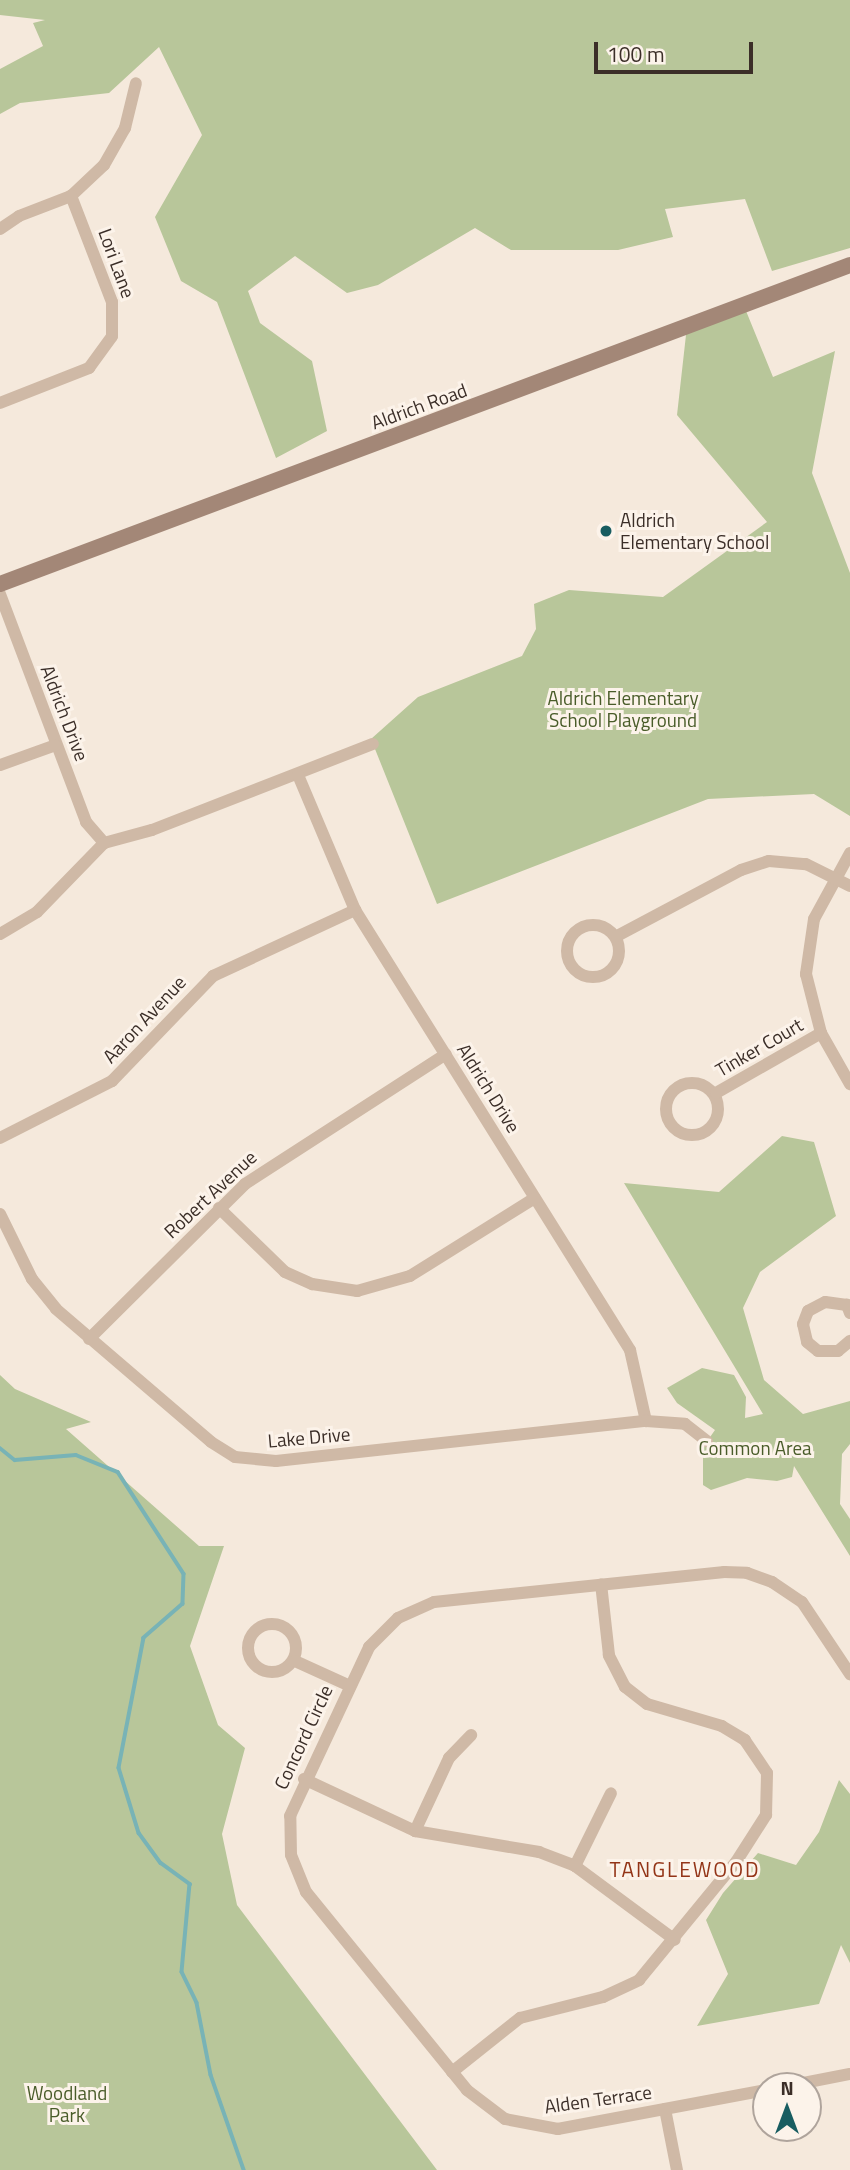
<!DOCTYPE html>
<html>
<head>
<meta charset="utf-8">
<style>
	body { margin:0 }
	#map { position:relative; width:850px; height:2170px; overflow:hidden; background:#f5e9dc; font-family:"Titillium Web",sans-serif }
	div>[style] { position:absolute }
	.green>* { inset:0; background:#b8c69a }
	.stream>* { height:3.5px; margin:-1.75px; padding:0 1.75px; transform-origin:1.75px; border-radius:1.75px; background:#78b3b6 }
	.street>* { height:12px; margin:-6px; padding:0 6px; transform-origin:6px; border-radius:6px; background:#cfb9a6 }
	.street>.ring { margin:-6px; padding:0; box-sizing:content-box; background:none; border:12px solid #cfb9a6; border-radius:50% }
	.secondary>* { height:16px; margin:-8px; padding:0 8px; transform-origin:8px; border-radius:8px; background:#a38777 }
	.dots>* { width:19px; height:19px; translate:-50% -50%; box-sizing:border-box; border:4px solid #fcf3ea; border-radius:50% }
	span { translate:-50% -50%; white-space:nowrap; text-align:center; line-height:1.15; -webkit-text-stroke:6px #fcf3ea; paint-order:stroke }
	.street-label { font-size:19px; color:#3b2e28 }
	.poi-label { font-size:19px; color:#3b2e28 }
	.left { translate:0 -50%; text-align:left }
	.park-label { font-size:19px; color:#495c29 }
	.neighbourhood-label { font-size:21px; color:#933417; letter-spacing:2px }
	.north { position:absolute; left:752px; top:2072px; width:70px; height:70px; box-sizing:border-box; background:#fcf3ea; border:2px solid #afa49c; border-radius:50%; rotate:0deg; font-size:19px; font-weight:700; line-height:28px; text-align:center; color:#3b2e28 }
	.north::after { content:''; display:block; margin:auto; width:24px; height:32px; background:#185d61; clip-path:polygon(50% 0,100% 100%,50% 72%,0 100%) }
	.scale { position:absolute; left:594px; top:42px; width:159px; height:32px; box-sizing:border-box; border:4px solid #3b2e28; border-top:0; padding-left:9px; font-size:21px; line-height:24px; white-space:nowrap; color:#3b2e28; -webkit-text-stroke:5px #fcf3ea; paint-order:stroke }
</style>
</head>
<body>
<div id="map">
	<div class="green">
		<i style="clip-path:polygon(0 0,850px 0,850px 248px,772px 271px,745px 199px,665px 209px,673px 237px,618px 250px,511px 250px,475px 228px,378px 285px,347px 293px,295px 256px,248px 291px,260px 323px,312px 361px,327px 431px,276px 458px,217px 302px,181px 281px,155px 217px,202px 135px,159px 47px,109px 93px,20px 103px,0 114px,0 69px,43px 46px,33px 23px,45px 20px,0 15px)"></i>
		<i style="clip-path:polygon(744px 306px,773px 377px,835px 351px,812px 473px,850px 573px,850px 816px,814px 794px,708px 799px,437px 904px,371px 739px,418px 697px,522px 656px,536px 629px,534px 604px,569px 590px,663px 597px,767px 522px,677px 415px,687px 326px)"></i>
		<i style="clip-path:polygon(782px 1136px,814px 1142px,836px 1216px,760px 1272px,743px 1308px,764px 1380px,803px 1414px,850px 1401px,850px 1444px,842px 1454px,840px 1504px,850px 1519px,850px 1556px,794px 1466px,792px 1477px,777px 1481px,747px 1478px,711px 1490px,703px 1485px,703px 1447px,715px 1430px,677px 1403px,667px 1388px,702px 1368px,734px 1375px,746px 1397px,745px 1418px,763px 1414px,624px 1183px,719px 1192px)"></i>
		<i style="clip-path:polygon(0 1375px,15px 1389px,91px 1422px,66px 1429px,199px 1546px,224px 1546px,190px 1646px,218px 1725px,245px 1748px,222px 1834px,237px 1905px,437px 2170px,0 2170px)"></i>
		<i style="clip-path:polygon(839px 1780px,850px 1794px,850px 1963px,841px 1945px,819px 2004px,697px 2026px,728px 1974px,706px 1920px,723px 1893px,758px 1853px,796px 1865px,819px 1832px)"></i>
	</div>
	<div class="stream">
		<i style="left:0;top:1448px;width:19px;rotate:39deg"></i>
		<i style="left:15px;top:1460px;width:61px;rotate:-4.7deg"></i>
		<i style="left:76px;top:1455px;width:45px;rotate:22deg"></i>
		<i style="left:118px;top:1472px;width:121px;rotate:57.1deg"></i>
		<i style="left:184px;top:1574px;width:30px;rotate:92deg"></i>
		<i style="left:183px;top:1604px;width:52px;rotate:138.9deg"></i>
		<i style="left:144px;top:1638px;width:132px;rotate:100.9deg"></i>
		<i style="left:119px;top:1768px;width:68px;rotate:72.9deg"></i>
		<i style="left:139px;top:1833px;width:37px;rotate:54deg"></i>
		<i style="left:161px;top:1863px;width:36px;rotate:36deg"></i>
		<i style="left:190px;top:1884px;width:88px;rotate:95.2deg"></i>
		<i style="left:182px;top:1972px;width:34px;rotate:64deg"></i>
		<i style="left:197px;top:2003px;width:73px;rotate:79deg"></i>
		<i style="left:211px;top:2075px;width:101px;rotate:70.8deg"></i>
	</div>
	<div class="street">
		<i style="left:0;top:229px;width:23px;rotate:-34deg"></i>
		<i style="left:19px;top:216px;width:56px;rotate:-21deg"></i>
		<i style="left:71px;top:196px;width:45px;rotate:-43.2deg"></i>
		<i style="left:104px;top:165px;width:43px;rotate:-60.4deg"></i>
		<i style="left:125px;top:128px;width:46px;rotate:-76.3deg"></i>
		<i style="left:0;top:403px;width:96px;rotate:-21.5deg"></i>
		<i style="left:89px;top:368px;width:39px;rotate:-54deg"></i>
		<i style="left:112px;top:336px;width:34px;rotate:-90deg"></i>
		<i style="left:112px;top:302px;width:114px;rotate:-111.1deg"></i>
		<i style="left:0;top:594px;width:244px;rotate:69.3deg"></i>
		<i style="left:86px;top:822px;width:28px;rotate:49deg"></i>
		<i style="left:104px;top:843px;width:50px;rotate:-15.2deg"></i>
		<i style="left:152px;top:830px;width:237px;rotate:-21.3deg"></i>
		<i style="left:0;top:765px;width:59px;rotate:-19.7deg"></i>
		<i style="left:298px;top:775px;width:147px;rotate:67.1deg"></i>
		<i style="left:355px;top:910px;width:519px;rotate:57.99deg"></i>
		<i style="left:630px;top:1350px;width:73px;rotate:77.3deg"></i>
		<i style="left:850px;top:853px;width:75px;rotate:118.6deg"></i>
		<i style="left:814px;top:919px;width:56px;rotate:98.3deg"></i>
		<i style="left:806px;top:974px;width:61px;rotate:75.7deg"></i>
		<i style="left:821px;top:1033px;width:59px;rotate:60.4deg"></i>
		<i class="ring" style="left:567px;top:925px;width:40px;height:40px"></i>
		<i style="left:0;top:934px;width:43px;rotate:-30.7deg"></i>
		<i style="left:37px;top:912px;width:96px;rotate:-45.8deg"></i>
		<i style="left:617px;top:936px;width:140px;rotate:-28deg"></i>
		<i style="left:741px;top:870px;width:29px;rotate:-18deg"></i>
		<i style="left:769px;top:861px;width:37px;rotate:5deg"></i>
		<i style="left:806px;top:864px;width:49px;rotate:26.6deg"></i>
		<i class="ring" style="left:666px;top:1083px;width:40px;height:40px"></i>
		<i style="left:716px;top:1093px;width:121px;rotate:-29.7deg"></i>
		<i style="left:0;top:1138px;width:126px;rotate:-27deg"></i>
		<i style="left:112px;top:1081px;width:146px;rotate:-46.1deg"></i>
		<i style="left:213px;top:976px;width:157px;rotate:-24.9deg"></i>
		<i style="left:219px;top:1208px;width:92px;rotate:44.1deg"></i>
		<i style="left:285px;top:1272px;width:30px;rotate:24deg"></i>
		<i style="left:312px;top:1284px;width:46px;rotate:8.8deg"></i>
		<i style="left:357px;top:1291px;width:55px;rotate:-15.8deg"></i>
		<i style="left:410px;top:1276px;width:147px;rotate:-32deg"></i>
		<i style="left:0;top:1214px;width:72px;rotate:63.8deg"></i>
		<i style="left:32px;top:1279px;width:38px;rotate:51deg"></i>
		<i style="left:56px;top:1309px;width:204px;rotate:40.6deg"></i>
		<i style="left:211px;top:1442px;width:28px;rotate:32deg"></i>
		<i style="left:235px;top:1457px;width:41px;rotate:5.6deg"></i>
		<i style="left:276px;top:1461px;width:372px;rotate:-6.2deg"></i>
		<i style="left:646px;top:1421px;width:39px;rotate:4deg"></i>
		<i style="left:685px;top:1424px;width:28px;rotate:38deg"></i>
		<i style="left:850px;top:1313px;width:9px;rotate:-111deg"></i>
		<i style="left:847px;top:1305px;width:22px;rotate:-172deg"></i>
		<i style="left:825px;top:1302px;width:19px;rotate:152deg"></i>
		<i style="left:808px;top:1311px;width:14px;rotate:111deg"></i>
		<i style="left:803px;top:1324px;width:18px;rotate:77deg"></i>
		<i style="left:807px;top:1342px;width:14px;rotate:39deg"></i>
		<i style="left:818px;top:1351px;width:20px"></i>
		<i style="left:838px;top:1351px;width:16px;rotate:-40deg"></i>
		<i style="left:89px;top:1339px;width:220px;rotate:-44.8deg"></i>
		<i style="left:245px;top:1184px;width:239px;rotate:-32.9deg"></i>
		<i class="ring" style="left:248px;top:1624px;width:36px;height:36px"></i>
		<i style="left:295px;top:1661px;width:58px;rotate:24.4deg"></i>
		<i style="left:304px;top:1779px;width:123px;rotate:25.1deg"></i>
		<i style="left:415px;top:1831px;width:126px;rotate:9.6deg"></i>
		<i style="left:539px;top:1852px;width:39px;rotate:21deg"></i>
		<i style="left:575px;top:1866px;width:124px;rotate:36.5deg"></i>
		<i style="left:415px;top:1831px;width:81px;rotate:-65deg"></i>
		<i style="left:449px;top:1758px;width:32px;rotate:-46deg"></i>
		<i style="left:575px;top:1866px;width:81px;rotate:-63.7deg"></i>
		<i style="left:452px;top:2072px;width:87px;rotate:-38.5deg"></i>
		<i style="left:520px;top:2018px;width:86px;rotate:-14.2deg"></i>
		<i style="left:603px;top:1997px;width:40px;rotate:-25deg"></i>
		<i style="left:639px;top:1980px;width:153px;rotate:-50.6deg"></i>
		<i style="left:736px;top:1862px;width:56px;rotate:-57.4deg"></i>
		<i style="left:766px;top:1815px;width:42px;rotate:-88.6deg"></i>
		<i style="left:767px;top:1773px;width:40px;rotate:-124deg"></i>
		<i style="left:745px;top:1740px;width:27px;rotate:-149deg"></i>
		<i style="left:722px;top:1726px;width:78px;rotate:-163.7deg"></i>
		<i style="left:647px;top:1704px;width:28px;rotate:-142deg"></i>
		<i style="left:625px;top:1687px;width:36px;rotate:-117deg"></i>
		<i style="left:609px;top:1655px;width:71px;rotate:-96.4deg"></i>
		<i style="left:788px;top:2086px;width:63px;rotate:-11deg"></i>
		<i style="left:766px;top:2090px;width:212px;rotate:169.4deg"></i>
		<i style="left:558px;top:2129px;width:54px;rotate:-169.3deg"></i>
		<i style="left:505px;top:2119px;width:48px;rotate:-142.7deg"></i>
		<i style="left:467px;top:2090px;width:255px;rotate:-129.1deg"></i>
		<i style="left:306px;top:1892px;width:40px;rotate:-112deg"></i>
		<i style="left:291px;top:1855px;width:39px;rotate:-91deg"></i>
		<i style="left:290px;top:1816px;width:187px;rotate:-64.9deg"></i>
		<i style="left:369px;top:1647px;width:41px;rotate:-45deg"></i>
		<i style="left:398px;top:1618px;width:39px;rotate:-24deg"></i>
		<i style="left:434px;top:1602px;width:292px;rotate:-5.9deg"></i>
		<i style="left:724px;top:1572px;width:23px;rotate:2deg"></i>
		<i style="left:747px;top:1573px;width:27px;rotate:20deg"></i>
		<i style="left:772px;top:1582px;width:36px;rotate:34deg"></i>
		<i style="left:802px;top:1602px;width:87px;rotate:56.3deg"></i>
		<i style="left:665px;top:2109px;width:62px;rotate:78.9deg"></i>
	</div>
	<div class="secondary">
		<i style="left:0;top:584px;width:908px;rotate:-20.57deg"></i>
	</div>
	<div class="dots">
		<i style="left:606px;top:531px;background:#185d61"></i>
	</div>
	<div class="street-label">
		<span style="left:117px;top:263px;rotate:70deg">Lori Lane</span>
		<span style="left:419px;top:406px;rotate:-20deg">Aldrich Road</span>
		<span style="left:65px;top:713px;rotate:69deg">Aldrich Drive</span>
		<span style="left:144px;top:1019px;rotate:-47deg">Aaron Avenue</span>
		<span style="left:759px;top:1047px;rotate:-30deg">Tinker Court</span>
		<span style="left:489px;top:1088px;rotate:58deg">Aldrich Drive</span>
		<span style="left:210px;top:1194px;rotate:-43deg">Robert Avenue</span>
		<span style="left:309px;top:1437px;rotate:-5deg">Lake Drive</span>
		<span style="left:303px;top:1737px;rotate:-65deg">Concord Circle</span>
		<span style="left:598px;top:2099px;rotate:-8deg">Alden Terrace</span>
	</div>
	<div class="poi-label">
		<span class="left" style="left:620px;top:531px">Aldrich<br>Elementary School</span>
	</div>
	<div class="park-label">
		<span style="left:623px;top:709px">Aldrich Elementary<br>School Playground</span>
		<span style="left:755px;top:1448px">Common Area</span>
		<span style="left:67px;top:2104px">Woodland<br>Park</span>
	</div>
	<div class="neighbourhood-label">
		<span style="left:685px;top:1869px">TANGLEWOOD</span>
	</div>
	<div class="north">N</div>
	<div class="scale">100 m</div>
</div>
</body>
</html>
